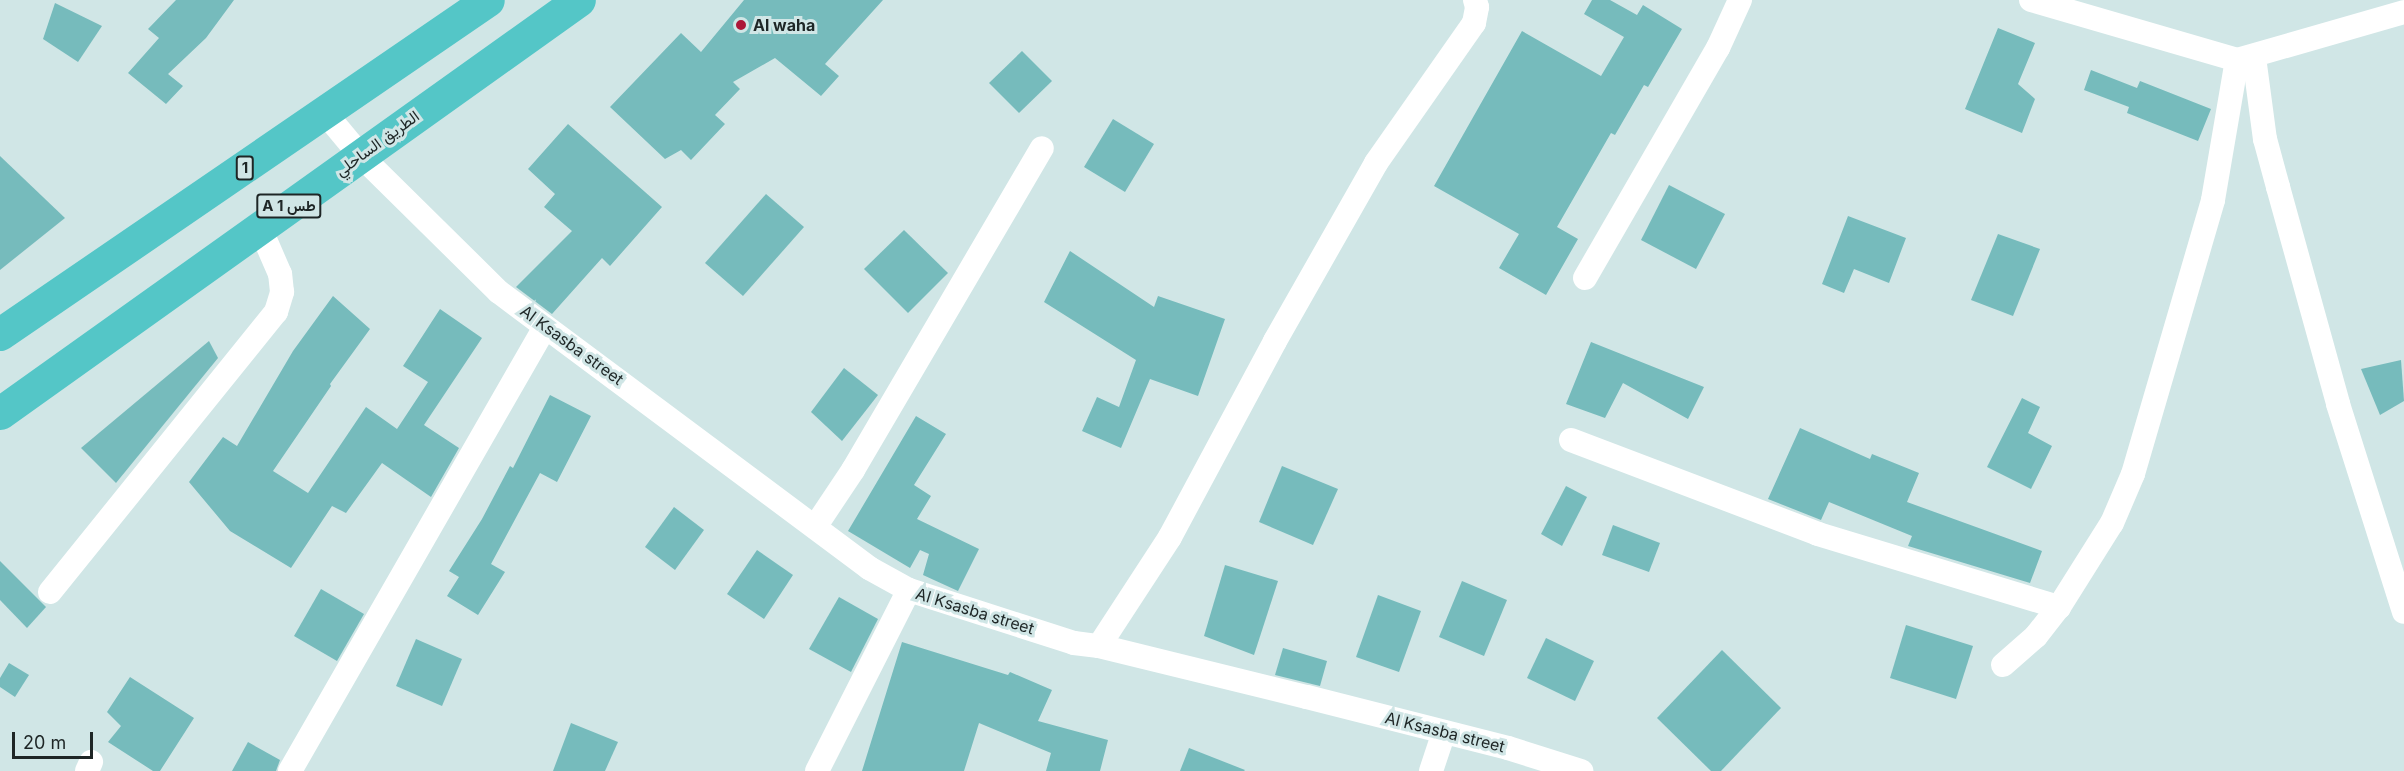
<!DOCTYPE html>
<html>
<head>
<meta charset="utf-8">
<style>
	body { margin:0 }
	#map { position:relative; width:2404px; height:771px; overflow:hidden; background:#d0e6e6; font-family:Inter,Vazirmatn,sans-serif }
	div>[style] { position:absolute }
	.building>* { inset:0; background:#76bbbc }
	.minor>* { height:24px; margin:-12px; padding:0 12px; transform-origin:12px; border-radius:12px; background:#fff }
	.trunk>* { height:33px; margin:-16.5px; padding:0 16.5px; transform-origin:16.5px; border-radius:16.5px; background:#54c6c7 }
	.dots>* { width:16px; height:16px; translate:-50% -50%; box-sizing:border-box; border:3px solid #d0e6e6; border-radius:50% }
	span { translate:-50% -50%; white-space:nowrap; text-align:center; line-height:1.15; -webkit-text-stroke:6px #d0e6e6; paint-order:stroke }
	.shield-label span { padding:2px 4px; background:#d0e6e6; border:2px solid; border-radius:4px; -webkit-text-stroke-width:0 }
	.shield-label { font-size:15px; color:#1e2626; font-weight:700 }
	.poi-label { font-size:16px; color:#1e2626; font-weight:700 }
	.left { translate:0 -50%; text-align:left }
	.street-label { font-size:16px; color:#1e2626 }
	.scale { position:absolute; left:12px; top:732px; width:81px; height:27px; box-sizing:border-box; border:3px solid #1e2626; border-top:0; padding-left:8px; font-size:18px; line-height:21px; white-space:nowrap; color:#1e2626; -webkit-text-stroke:4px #d0e6e6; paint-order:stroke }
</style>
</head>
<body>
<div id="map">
	<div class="building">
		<i style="clip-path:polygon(176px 0,234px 0,206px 38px,168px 74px,183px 86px,166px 104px,128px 73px,159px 38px,148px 29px)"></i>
		<i style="clip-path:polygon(744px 0,883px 0,825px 64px,839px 76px,821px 96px,775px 58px,733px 82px,740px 89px,715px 115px,725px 124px,691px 160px,681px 150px,665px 159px,610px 107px,681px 33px,701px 52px)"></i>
		<i style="clip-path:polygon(1592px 0,1610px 0,1637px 15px,1643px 5px,1682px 29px,1648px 87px,1644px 85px,1615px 135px,1611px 133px,1557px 227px,1578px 239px,1546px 295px,1499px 268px,1519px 234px,1434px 186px,1522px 31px,1601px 76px,1624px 37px,1584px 14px)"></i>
		<i style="clip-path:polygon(55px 3px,102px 26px,78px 62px,43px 39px)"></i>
		<i style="clip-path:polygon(1998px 28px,2035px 43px,2018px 84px,2035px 99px,2022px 133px,1965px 109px)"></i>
		<i style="clip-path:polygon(1022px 51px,1052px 81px,1019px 113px,989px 83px)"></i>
		<i style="clip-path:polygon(2091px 70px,2137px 88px,2140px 81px,2211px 109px,2198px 141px,2127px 113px,2129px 107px,2084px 90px)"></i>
		<i style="clip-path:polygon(1113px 119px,1154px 144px,1125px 192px,1084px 167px)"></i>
		<i style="clip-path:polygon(568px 124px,662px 207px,610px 266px,602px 258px,552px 314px,516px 287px,572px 231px,544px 207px,555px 194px,528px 169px)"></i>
		<i style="clip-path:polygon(0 156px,65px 218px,0 270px)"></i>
		<i style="clip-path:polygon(1669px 185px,1725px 214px,1696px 269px,1641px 240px)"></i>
		<i style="clip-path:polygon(766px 194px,804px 227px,743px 296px,705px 263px)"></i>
		<i style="clip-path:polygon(1848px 216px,1906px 238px,1889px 283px,1854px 269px,1844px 293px,1822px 284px)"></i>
		<i style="clip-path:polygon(904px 230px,948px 273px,908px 313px,864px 269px)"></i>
		<i style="clip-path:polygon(1998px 234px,2040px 249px,2013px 316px,1971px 300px)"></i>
		<i style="clip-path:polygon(1070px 251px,1154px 307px,1158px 296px,1225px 319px,1198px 396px,1150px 379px,1121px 448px,1082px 431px,1097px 397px,1119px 407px,1136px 360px,1044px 302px)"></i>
		<i style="clip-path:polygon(333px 296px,370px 329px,330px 384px,331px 386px,273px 471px,308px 493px,366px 407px,397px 429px,428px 382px,403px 366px,440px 309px,482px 338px,424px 425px,459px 448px,431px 497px,382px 463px,346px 513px,332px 506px,291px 568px,230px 531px,189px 482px,223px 437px,237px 446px,293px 351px)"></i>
		<i style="clip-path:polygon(209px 341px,218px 358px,116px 483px,81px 448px)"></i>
		<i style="clip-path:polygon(1591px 342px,1704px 387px,1688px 419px,1623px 383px,1605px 418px,1566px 404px)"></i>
		<i style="clip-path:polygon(2401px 360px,2404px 401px,2380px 415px,2361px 369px)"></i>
		<i style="clip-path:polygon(844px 368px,878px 395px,842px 441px,811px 412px)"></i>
		<i style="clip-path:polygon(550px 395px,591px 416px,557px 482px,540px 473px,491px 564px,505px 572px,478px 615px,447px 596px,459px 577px,449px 571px,482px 519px,510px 466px,513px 468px)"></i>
		<i style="clip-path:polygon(2022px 398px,2040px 407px,2028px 433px,2052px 446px,2031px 489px,1987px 467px)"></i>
		<i style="clip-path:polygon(916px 416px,946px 434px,914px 485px,931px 496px,917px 519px,979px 549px,958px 591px,923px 575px,929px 554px,920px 550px,910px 568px,848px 531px)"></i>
		<i style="clip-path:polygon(1800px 428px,1870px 459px,1872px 454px,1919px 473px,1907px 502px,2042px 551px,2030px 583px,1908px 546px,1912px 536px,1829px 502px,1821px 520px,1768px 499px)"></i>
		<i style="clip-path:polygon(1282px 466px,1338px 489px,1313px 545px,1259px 522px)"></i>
		<i style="clip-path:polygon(1566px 486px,1587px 497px,1562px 546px,1541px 534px)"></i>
		<i style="clip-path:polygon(674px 507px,704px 530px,675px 570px,645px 547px)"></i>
		<i style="clip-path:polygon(1613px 525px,1660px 543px,1649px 572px,1602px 555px)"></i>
		<i style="clip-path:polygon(757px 550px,793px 575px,764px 619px,727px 594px)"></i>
		<i style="clip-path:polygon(0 561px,46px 607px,27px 628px,0 600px)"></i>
		<i style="clip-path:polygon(1225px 565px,1278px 581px,1254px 655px,1204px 636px)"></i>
		<i style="clip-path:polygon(1462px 581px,1507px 600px,1484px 656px,1439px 637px)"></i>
		<i style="clip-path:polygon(321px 589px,364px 614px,337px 661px,294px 636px)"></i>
		<i style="clip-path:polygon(1378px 595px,1421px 611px,1399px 672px,1356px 657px)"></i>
		<i style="clip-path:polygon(839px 597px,878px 619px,851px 672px,809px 649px)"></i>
		<i style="clip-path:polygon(1906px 625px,1973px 646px,1956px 699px,1890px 678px)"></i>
		<i style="clip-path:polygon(1546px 638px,1594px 661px,1575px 701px,1527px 678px)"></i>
		<i style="clip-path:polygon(416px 639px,462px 659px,442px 706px,396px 686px)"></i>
		<i style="clip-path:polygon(902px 642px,1008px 675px,1010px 672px,1052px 690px,1038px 721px,1108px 740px,1100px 771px,1046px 771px,1051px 753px,979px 723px,964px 771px,862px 771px)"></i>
		<i style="clip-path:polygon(1283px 648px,1327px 661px,1320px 686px,1275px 675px)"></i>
		<i style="clip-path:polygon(1722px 650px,1781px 708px,1721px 771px,1711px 771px,1657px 718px)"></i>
		<i style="clip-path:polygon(9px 663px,29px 675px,15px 697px,0 687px,0 678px)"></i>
		<i style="clip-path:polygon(130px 677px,194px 718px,160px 771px,153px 771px,108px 742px,121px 726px,107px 712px)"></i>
		<i style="clip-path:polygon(571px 723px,618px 742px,605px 771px,553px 771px)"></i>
		<i style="clip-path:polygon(248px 742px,280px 760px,276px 771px,232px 771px)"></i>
		<i style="clip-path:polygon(1189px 748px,1245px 770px,1244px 771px,1180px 771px)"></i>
	</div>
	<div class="minor">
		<i style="left:2031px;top:0;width:215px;rotate:16.2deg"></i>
		<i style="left:2237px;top:60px;width:174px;rotate:-16deg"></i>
		<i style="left:2254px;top:57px;width:83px;rotate:82.4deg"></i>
		<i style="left:2265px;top:139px;width:50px;rotate:74.8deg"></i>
		<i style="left:2278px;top:187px;width:225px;rotate:74.5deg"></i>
		<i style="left:2338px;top:404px;width:218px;rotate:72.4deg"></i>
		<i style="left:325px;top:113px;width:55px;rotate:50.2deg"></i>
		<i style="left:360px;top:155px;width:195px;rotate:44.6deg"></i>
		<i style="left:499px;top:292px;width:462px;rotate:36.7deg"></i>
		<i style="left:869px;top:568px;width:46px;rotate:28.8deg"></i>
		<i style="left:909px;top:590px;width:173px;rotate:17.8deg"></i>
		<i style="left:1074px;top:643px;width:25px;rotate:7deg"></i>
		<i style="left:1099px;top:646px;width:214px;rotate:13.8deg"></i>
		<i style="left:1307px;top:697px;width:207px;rotate:14.2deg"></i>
		<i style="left:1508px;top:748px;width:77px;rotate:17.5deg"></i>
		<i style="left:1585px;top:278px;width:266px;rotate:-60deg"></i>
		<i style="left:1718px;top:48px;width:53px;rotate:-65.4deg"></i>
		<i style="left:1571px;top:440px;width:264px;rotate:20.8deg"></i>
		<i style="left:1818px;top:534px;width:252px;rotate:16.9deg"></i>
		<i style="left:815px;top:527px;width:69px;rotate:-56.3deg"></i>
		<i style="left:853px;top:470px;width:373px;rotate:-59.6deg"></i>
		<i style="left:50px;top:592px;width:360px;rotate:-51.1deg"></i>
		<i style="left:276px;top:312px;width:21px;rotate:-73deg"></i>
		<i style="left:282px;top:292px;width:18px;rotate:-96deg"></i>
		<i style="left:280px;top:274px;width:50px;rotate:-113.5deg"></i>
		<i style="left:1099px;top:646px;width:130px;rotate:-56.9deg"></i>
		<i style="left:1170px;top:537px;width:222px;rotate:-61.8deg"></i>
		<i style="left:1275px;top:341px;width:205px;rotate:-60.4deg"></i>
		<i style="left:1376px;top:163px;width:171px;rotate:-55deg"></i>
		<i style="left:1474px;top:23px;width:16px;rotate:-79deg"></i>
		<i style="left:1477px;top:7px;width:7px;rotate:-106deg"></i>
		<i style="left:2003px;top:665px;width:44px;rotate:-41.3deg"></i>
		<i style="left:2036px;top:636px;width:37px;rotate:-52deg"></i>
		<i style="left:2059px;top:607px;width:99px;rotate:-57.8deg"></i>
		<i style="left:2112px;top:523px;width:53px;rotate:-66.8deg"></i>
		<i style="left:2133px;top:474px;width:285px;rotate:-73.7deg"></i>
		<i style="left:2213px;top:200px;width:142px;rotate:-80.3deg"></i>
		<i style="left:87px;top:771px;width:10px;rotate:-66deg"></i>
		<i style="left:290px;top:771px;width:512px;rotate:-60.13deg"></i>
		<i style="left:817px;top:771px;width:203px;rotate:-63.1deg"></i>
		<i style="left:1431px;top:771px;width:41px;rotate:-71.6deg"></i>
	</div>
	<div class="trunk">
		<i style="left:0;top:334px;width:591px;rotate:-34.39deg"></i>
		<i style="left:0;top:413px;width:711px;rotate:-35.5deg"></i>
	</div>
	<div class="dots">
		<i style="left:741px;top:25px;background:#ac1638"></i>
	</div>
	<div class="shield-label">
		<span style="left:245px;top:168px">1</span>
		<span style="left:289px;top:206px">A 1 طس</span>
	</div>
	<div class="poi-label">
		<span class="left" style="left:753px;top:25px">Al waha</span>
	</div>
	<div class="street-label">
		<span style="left:377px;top:143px;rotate:-36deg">الطريق الساحلي</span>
		<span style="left:572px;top:345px;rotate:36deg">Al Ksasba street</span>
		<span style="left:975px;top:611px;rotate:17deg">Al Ksasba street</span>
		<span style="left:1445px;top:732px;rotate:14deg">Al Ksasba street</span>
	</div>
	<div class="scale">20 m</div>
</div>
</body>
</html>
